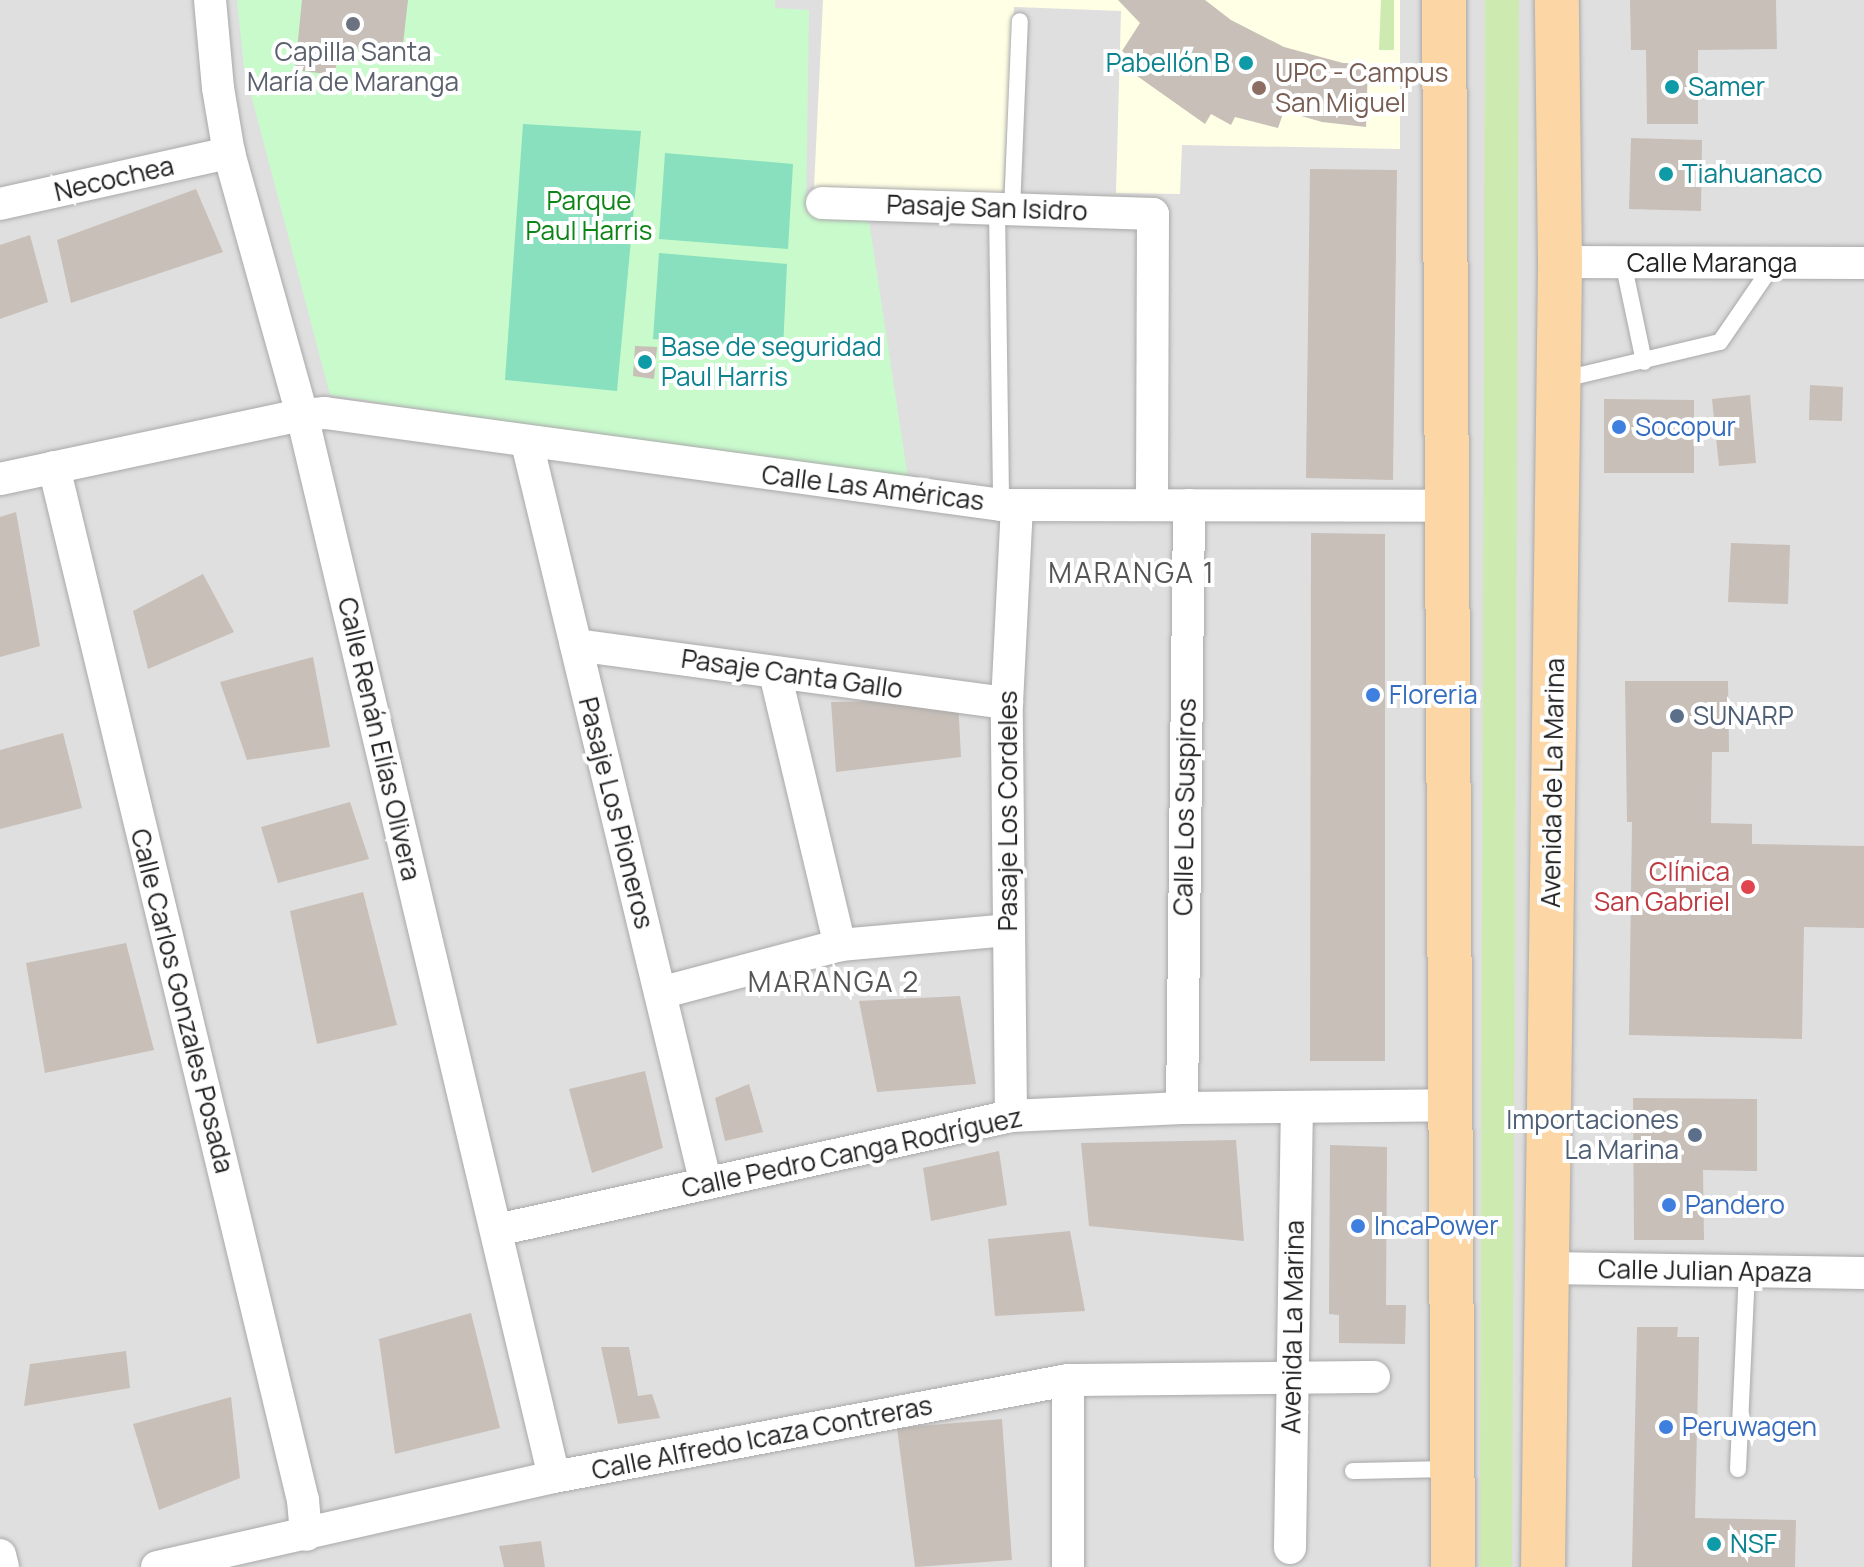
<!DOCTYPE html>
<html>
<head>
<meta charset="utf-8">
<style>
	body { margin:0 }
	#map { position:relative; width:1864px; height:1567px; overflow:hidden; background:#f2efe9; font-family:Manrope,sans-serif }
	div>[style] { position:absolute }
	.residential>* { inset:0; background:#e0dfdf }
	.education>* { inset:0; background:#ffffe5 }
	.grass>* { inset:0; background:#cdebb0 }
	.park>* { inset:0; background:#c8facc }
	.pitch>* { inset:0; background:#88e0be }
	.building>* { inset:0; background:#c7bfb8 }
	.roads { filter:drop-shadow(0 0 2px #a9a9a9) drop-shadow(0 0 2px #a9a9a9) }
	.lane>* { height:16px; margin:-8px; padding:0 8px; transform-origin:8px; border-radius:8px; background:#fff }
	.street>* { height:32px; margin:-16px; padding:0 16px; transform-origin:16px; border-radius:16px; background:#fff }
	.primary>* { height:44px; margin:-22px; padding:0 22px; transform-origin:22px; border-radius:22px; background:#fcd6a4 }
	.dots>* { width:22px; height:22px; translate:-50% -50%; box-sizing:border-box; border:4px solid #fff; border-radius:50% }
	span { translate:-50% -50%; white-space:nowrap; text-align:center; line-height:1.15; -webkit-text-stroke:8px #fff; paint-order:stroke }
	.worship-label { font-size:26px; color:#5b616d }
	.culture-label { font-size:26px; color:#0d838f }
	.right { translate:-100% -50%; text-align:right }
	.left { translate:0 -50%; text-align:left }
	.education-label { font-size:26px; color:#785e54 }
	.street-label { font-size:26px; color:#222 }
	.park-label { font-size:26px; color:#0c8416 }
	.shop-label { font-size:26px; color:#366cbe }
	.service-label { font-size:26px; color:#4e5e75 }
	.health-label { font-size:26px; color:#be3a42 }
	.neighbourhood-label { font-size:28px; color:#555; letter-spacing:2px }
</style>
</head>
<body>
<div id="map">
	<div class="residential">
		<i style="clip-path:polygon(0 0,1864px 0,1864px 1567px,0 1567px)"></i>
	</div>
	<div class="education">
		<i style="clip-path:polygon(823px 0,1400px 0,1400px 149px,1182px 145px,1180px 194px,1116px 193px,1121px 11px,1014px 7px,1003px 197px,814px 188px)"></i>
	</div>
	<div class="grass">
		<i style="clip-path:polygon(1381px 0,1394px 0,1394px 50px,1379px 50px)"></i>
		<i style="clip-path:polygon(1485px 0,1519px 0,1512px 1567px,1480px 1567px)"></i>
	</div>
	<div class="park">
		<i style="clip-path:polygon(237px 0,775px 0,775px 8px,809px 10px,806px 213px,869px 221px,909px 485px,330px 395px,244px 68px)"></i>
	</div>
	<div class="pitch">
		<i style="clip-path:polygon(523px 124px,641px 131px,617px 391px,505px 380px)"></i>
		<i style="clip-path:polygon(665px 153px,793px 164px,788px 249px,659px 239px)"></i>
		<i style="clip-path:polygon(659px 253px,787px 264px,783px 349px,653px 339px)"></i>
	</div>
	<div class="building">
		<i style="clip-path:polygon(302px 0,408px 0,402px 53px,340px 48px,334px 75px,295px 70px)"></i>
		<i style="clip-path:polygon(1118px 0,1205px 0,1231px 20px,1284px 47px,1343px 63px,1368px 64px,1366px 127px,1322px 122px,1284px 111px,1278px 128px,1235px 117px,1231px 125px,1211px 114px,1205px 124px,1130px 71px,1137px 63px,1122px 51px,1140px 23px)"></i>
		<i style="clip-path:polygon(1630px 0,1776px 0,1777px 49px,1698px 50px,1698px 124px,1647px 124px,1646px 50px,1631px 50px)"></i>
		<i style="clip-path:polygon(1631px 138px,1702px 140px,1701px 211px,1629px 209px)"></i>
		<i style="clip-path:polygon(1310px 169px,1397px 170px,1393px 480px,1306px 478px)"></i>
		<i style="clip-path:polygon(196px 189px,223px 252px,71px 303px,57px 240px)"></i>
		<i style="clip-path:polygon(30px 235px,48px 302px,0 319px,0 245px)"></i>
		<i style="clip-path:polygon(635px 346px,657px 347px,654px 379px,633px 376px)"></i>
		<i style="clip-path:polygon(1810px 385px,1843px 387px,1842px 421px,1809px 420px)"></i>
		<i style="clip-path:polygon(1750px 395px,1756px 463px,1719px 466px,1712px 399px)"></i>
		<i style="clip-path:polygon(1604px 399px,1694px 400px,1694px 473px,1604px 473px)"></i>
		<i style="clip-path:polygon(16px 512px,40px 646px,0 657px,0 517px)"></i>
		<i style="clip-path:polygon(1311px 533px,1385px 534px,1385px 1061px,1310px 1061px)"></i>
		<i style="clip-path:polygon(1731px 543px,1790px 545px,1788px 604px,1728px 602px)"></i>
		<i style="clip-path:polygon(203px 574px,234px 632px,148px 669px,133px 611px)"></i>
		<i style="clip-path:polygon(313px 657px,330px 747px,247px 760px,220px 682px)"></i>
		<i style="clip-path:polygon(1625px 681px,1728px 681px,1729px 752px,1712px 752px,1711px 823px,1752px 824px,1752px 844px,1864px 846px,1864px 928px,1804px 927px,1802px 1039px,1629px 1035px,1632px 822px,1627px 822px)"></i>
		<i style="clip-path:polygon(958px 700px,961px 757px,836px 772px,831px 702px)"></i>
		<i style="clip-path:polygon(63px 733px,82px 808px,0 829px,0 750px)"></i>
		<i style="clip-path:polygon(350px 802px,369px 859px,278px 883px,261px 827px)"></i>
		<i style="clip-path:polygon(363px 892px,397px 1025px,317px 1044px,290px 911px)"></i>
		<i style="clip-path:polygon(126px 943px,154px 1050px,45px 1073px,26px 963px)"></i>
		<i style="clip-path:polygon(960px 996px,976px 1084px,877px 1092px,859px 1001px)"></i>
		<i style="clip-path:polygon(645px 1071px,663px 1148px,592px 1173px,569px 1089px)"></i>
		<i style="clip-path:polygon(749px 1084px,763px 1132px,725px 1141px,715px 1098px)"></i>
		<i style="clip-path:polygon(1633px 1098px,1757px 1099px,1757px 1171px,1703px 1170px,1704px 1240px,1634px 1240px)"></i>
		<i style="clip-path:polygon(1236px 1140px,1244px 1241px,1089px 1226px,1081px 1143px)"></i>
		<i style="clip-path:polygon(1330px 1145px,1387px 1147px,1386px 1305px,1406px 1305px,1405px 1344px,1339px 1343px,1339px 1315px,1329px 1314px)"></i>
		<i style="clip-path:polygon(999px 1151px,1007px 1205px,931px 1221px,923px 1168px)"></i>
		<i style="clip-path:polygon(1070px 1231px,1085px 1311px,995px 1316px,988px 1239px)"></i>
		<i style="clip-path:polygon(471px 1313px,500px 1428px,395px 1454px,379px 1339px)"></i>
		<i style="clip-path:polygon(1637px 1327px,1678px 1327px,1677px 1337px,1699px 1337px,1695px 1518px,1796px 1520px,1795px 1567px,1632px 1567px)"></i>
		<i style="clip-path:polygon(601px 1347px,629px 1347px,638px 1396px,652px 1394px,660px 1418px,618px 1424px)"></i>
		<i style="clip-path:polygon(126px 1351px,130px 1388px,24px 1406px,30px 1364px)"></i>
		<i style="clip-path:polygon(231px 1397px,240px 1478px,159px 1510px,133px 1424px)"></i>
		<i style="clip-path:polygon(1002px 1419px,1012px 1560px,915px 1567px,897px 1428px)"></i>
		<i style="clip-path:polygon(541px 1541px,545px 1567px,504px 1567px,499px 1546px)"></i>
	</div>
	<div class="roads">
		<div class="lane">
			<i style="left:997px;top:209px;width:296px;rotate:89.2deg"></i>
			<i style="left:1012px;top:209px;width:188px;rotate:-87.6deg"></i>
			<i style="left:1623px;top:262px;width:102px;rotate:78.1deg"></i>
			<i style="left:1560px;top:380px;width:164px;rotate:-13.4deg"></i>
			<i style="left:1720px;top:342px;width:96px;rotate:-55.6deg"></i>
			<i style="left:1738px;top:1469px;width:198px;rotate:-87.4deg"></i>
			<i style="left:1353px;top:1471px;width:98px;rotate:-1.2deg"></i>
		</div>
		<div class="street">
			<i style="left:210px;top:0;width:88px;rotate:84.8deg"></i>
			<i style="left:218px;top:88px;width:66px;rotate:80.4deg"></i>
			<i style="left:229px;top:153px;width:272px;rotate:74.4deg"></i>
			<i style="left:302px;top:415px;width:1091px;rotate:76.65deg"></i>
			<i style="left:822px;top:203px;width:331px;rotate:1.9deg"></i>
			<i style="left:1153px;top:214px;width:291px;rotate:90.2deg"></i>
			<i style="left:0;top:204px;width:235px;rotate:-12.6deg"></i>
			<i style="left:1560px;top:262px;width:304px;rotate:0.2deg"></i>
			<i style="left:527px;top:443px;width:762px;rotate:76.42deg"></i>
			<i style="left:54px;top:467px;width:1063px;rotate:76.45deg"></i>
			<i style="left:303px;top:1500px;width:35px;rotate:85deg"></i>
			<i style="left:0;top:479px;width:309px;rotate:-12deg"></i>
			<i style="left:302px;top:415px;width:23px;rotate:-5deg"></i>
			<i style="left:325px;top:413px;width:682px;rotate:7.75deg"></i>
			<i style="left:1001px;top:505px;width:448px;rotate:0.1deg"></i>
			<i style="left:576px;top:645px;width:435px;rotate:7.7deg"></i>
			<i style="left:775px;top:673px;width:280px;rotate:76.6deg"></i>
			<i style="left:660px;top:993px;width:186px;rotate:-14.9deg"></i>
			<i style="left:840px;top:945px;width:168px;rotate:-5.1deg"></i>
			<i style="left:1182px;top:1108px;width:603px;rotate:-89.33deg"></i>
			<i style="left:1011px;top:1116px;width:413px;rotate:-90.6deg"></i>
			<i style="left:1007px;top:703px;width:197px;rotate:-87.1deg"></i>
			<i style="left:497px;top:1230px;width:526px;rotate:-12.51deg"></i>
			<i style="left:1011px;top:1116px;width:171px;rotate:-2.7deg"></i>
			<i style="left:1182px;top:1108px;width:269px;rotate:-0.6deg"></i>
			<i style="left:1547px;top:1268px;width:317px;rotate:0.9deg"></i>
			<i style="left:1068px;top:1380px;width:187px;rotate:90deg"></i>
			<i style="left:1290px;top:1548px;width:441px;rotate:-89.1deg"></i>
			<i style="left:0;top:1555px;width:12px;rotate:76deg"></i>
			<i style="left:157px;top:1567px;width:407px;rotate:-12.8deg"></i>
			<i style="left:554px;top:1477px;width:523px;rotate:-10.69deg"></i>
			<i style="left:1068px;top:1380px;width:306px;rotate:-0.6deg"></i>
		</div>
		<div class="primary">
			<i style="left:1444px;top:0;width:1567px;rotate:89.67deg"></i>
			<i style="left:1543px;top:1567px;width:1305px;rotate:-89.25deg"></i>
			<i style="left:1560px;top:262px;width:262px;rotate:-90.7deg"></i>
		</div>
	</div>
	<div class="dots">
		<i style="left:353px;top:24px;background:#6b7280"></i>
		<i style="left:1246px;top:63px;background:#0f9aa8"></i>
		<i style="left:1672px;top:87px;background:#0f9aa8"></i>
		<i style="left:1259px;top:88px;background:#8d6e63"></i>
		<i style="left:1666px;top:174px;background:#0f9aa8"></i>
		<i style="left:645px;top:362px;background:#0f9aa8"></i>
		<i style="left:1619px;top:427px;background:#3f7fe0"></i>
		<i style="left:1373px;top:695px;background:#3f7fe0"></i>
		<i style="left:1677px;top:716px;background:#5c6f8a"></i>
		<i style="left:1748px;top:887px;background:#e0444e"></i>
		<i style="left:1695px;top:1135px;background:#5c6f8a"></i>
		<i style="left:1669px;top:1205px;background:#3f7fe0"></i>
		<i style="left:1358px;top:1226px;background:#3f7fe0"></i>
		<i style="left:1666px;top:1427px;background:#3f7fe0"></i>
		<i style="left:1714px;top:1544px;background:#0f9aa8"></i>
	</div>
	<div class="worship-label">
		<span style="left:353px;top:67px">Capilla Santa<br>María de Maranga</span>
	</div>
	<div class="culture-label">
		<span class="right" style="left:1230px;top:63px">Pabellón B</span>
		<span class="left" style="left:1688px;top:87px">Samer</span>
		<span class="left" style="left:1682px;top:174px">Tiahuanaco</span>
		<span class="left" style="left:661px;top:362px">Base de seguridad<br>Paul Harris</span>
		<span class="left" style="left:1730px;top:1544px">NSF</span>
	</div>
	<div class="education-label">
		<span class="left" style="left:1275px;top:88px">UPC - Campus<br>San Miguel</span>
	</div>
	<div class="street-label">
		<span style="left:114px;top:179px;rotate:-13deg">Necochea</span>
		<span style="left:987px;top:208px;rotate:2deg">Pasaje San Isidro</span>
		<span style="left:1712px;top:263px">Calle Maranga</span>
		<span style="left:873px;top:488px;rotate:7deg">Calle Las Américas</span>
		<span style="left:792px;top:674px;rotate:8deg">Pasaje Canta Gallo</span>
		<span style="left:379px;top:739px;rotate:77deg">Calle Renán Elías Olivera</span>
		<span style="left:1553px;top:783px;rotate:-89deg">Avenida de La Marina</span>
		<span style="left:1185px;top:807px;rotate:-89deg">Calle Los Suspiros</span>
		<span style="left:1008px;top:811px;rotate:-90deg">Pasaje Los Cordeles</span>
		<span style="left:616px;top:813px;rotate:76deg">Pasaje Los Pioneros</span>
		<span style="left:182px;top:1001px;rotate:76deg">Calle Carlos Gonzales Posada</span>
		<span style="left:852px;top:1153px;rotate:-12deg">Calle Pedro Canga Rodríguez</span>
		<span style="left:1705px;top:1271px;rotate:1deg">Calle Julian Apaza</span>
		<span style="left:1293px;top:1327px;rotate:-89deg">Avenida La Marina</span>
		<span style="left:762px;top:1438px;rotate:-11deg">Calle Alfredo Icaza Contreras</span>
	</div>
	<div class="park-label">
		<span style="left:589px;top:216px">Parque<br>Paul Harris</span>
	</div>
	<div class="shop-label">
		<span class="left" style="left:1635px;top:427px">Socopur</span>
		<span class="left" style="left:1389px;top:695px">Floreria</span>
		<span class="left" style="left:1685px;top:1205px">Pandero</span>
		<span class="left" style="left:1374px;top:1226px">IncaPower</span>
		<span class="left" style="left:1682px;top:1427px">Peruwagen</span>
	</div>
	<div class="service-label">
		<span class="left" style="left:1693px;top:716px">SUNARP</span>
		<span class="right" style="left:1679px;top:1135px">Importaciones<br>La Marina</span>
	</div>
	<div class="health-label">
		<span class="right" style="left:1730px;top:887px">Clínica<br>San Gabriel</span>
	</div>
	<div class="neighbourhood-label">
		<span style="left:1132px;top:572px">MARANGA 1</span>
		<span style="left:834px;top:981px">MARANGA 2</span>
	</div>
</div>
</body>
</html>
